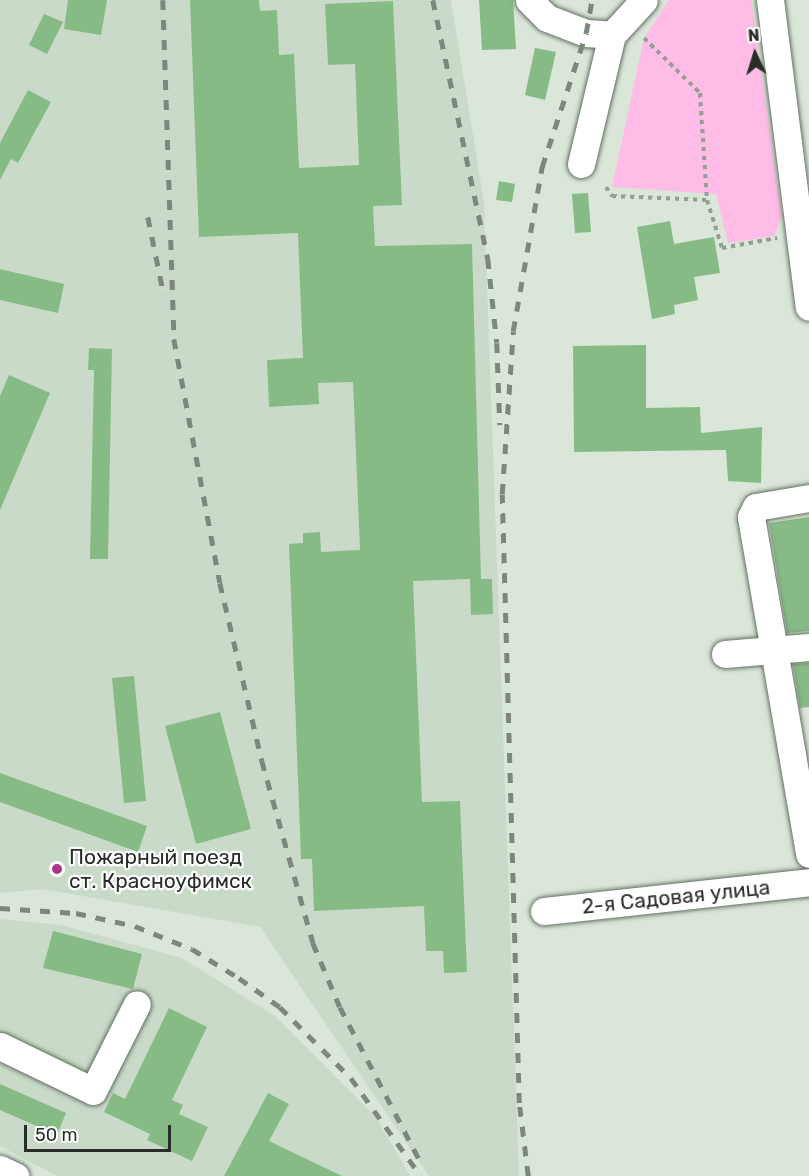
<!DOCTYPE html>
<html>
<head>
<meta charset="utf-8">
<style>
	body { margin:0 }
	#map { position:relative; width:809px; height:1176px; overflow:hidden; background:#d9e6d8; font-family:Rubik,sans-serif }
	div>[style] { position:absolute }
	.built>* { inset:0; background:#c9dbc8 }
	.green>* { inset:0; background:#ffbce6 }
	.building>* { inset:0; background:#87bb86 }
	.path>* { height:4px; margin-top:-2px; transform-origin:0; background:repeating-linear-gradient(90deg,#959f94 0 4.5px,transparent 0 9px) }
	.roads { filter:drop-shadow(0 0 2px #647064) drop-shadow(0 0 2px #647064) }
	.minor>* { height:27px; margin:-13.5px; padding:0 13.5px; transform-origin:13.5px; border-radius:13.5px; background:#fff }
	.rail>* { height:4.5px; margin-top:-2.25px; transform-origin:0; background:repeating-linear-gradient(90deg,#7e877d 0 10px,transparent 0 20px) }
	.dots>* { width:16px; height:16px; translate:-50% -50%; box-sizing:border-box; border:3px solid #fff; border-radius:50% }
	span { translate:-50% -50%; white-space:nowrap; text-align:center; line-height:1.15; -webkit-text-stroke:4.5px #fff; paint-order:stroke }
	.poi-label { font-size:21px; color:#282d28 }
	.left { translate:0 -50%; text-align:left }
	.street-label { font-size:21px; color:#282d28 }
	.north { position:absolute; left:725px; top:24px; width:60px; height:60px; -webkit-text-stroke:4px #fff; paint-order:stroke; rotate:356deg; font-size:16px; font-weight:700; line-height:24px; text-align:center; color:#282d28 }
	.north::after { content:''; display:block; margin:auto; width:21px; height:27px; background:#282d28; clip-path:polygon(50% 0,100% 100%,50% 72%,0 100%) }
	.scale { position:absolute; left:24px; top:1125px; width:147px; height:27px; box-sizing:border-box; border:3px solid #282d28; border-top:0; padding-left:8px; font-size:18px; line-height:21px; white-space:nowrap; color:#282d28; -webkit-text-stroke:4px #fff; paint-order:stroke }
</style>
</head>
<body>
<div id="map">
	<div class="built">
		<i style="clip-path:polygon(0 0,451px 0,484px 203px,519px 1176px,429px 1176px,260px 927px,42px 889px,0 893px)"></i>
		<i style="clip-path:polygon(0 919px,61px 925px,182px 958px,275px 1016px,375px 1116px,410px 1176px,57px 1176px,0 1146px)"></i>
	</div>
	<div class="green">
		<i style="clip-path:polygon(669px 0,751px 0,782px 217px,774px 236px,728px 243px,716px 194px,612px 187px,644px 38px)"></i>
	</div>
	<div class="building">
		<i style="clip-path:polygon(68px 0,107px 0,101px 35px,64px 29px)"></i>
		<i style="clip-path:polygon(190px 0,259px 0,260px 11px,277px 10px,279px 55px,294px 54px,299px 168px,359px 165px,355px 64px,328px 65px,325px 4px,393px 1px,402px 205px,373px 206px,375px 246px,472px 244px,481px 579px,492px 579px,493px 614px,471px 615px,470px 579px,413px 581px,422px 802px,460px 801px,467px 972px,444px 973px,443px 951px,426px 951px,424px 906px,314px 911px,312px 859px,301px 859px,289px 544px,303px 543px,303px 533px,320px 532px,321px 552px,360px 550px,353px 382px,318px 383px,319px 404px,269px 407px,267px 360px,303px 358px,298px 233px,199px 237px)"></i>
		<i style="clip-path:polygon(479px 0,513px 0,516px 49px,482px 50px)"></i>
		<i style="clip-path:polygon(44px 14px,63px 22px,47px 54px,29px 45px)"></i>
		<i style="clip-path:polygon(535px 48px,556px 52px,545px 100px,525px 95px)"></i>
		<i style="clip-path:polygon(28px 90px,51px 102px,18px 163px,11px 159px,0 180px,0 143px)"></i>
		<i style="clip-path:polygon(499px 181px,515px 184px,512px 202px,496px 200px)"></i>
		<i style="clip-path:polygon(588px 193px,591px 232px,575px 233px,572px 194px)"></i>
		<i style="clip-path:polygon(670px 221px,674px 244px,714px 237px,720px 273px,694px 277px,698px 300px,674px 305px,675px 314px,652px 319px,637px 227px)"></i>
		<i style="clip-path:polygon(0 269px,64px 284px,58px 313px,0 300px)"></i>
		<i style="clip-path:polygon(646px 345px,646px 408px,700px 407px,701px 433px,762px 427px,761px 483px,728px 481px,726px 450px,574px 452px,573px 346px)"></i>
		<i style="clip-path:polygon(89px 348px,112px 349px,108px 559px,90px 559px,94px 370px,88px 370px)"></i>
		<i style="clip-path:polygon(9px 375px,50px 393px,0 510px,0 396px)"></i>
		<i style="clip-path:polygon(809px 517px,809px 631px,787px 633px,769px 523px)"></i>
		<i style="clip-path:polygon(809px 663px,809px 707px,800px 708px,793px 664px)"></i>
		<i style="clip-path:polygon(134px 676px,146px 801px,124px 803px,112px 678px)"></i>
		<i style="clip-path:polygon(220px 712px,251px 829px,196px 844px,165px 726px)"></i>
		<i style="clip-path:polygon(0 773px,147px 826px,138px 852px,0 802px)"></i>
		<i style="clip-path:polygon(53px 931px,142px 954px,133px 989px,43px 968px)"></i>
		<i style="clip-path:polygon(169px 1008px,207px 1027px,172px 1100px,183px 1105px,179px 1114px,208px 1127px,192px 1161px,147px 1140px,150px 1134px,104px 1112px,113px 1093px,125px 1099px)"></i>
		<i style="clip-path:polygon(0 1084px,66px 1113px,57px 1135px,0 1110px)"></i>
		<i style="clip-path:polygon(268px 1093px,289px 1104px,269px 1141px,342px 1176px,224px 1176px)"></i>
	</div>
	<div class="path">
		<i style="left:644px;top:38px;width:78px;rotate:44.5deg"></i>
		<i style="left:700px;top:93px;width:107px;rotate:86.3deg"></i>
		<i style="left:606px;top:187px;width:11px;rotate:56deg"></i>
		<i style="left:612px;top:196px;width:95px;rotate:2.4deg"></i>
		<i style="left:707px;top:200px;width:50px;rotate:72.6deg"></i>
		<i style="left:722px;top:248px;width:56px;rotate:-10.3deg"></i>
	</div>
	<div class="roads">
		<div class="minor">
			<i style="left:529px;top:0;width:25px;rotate:45deg"></i>
			<i style="left:547px;top:18px;width:42px;rotate:21deg"></i>
			<i style="left:586px;top:33px;width:26px;rotate:4deg"></i>
			<i style="left:612px;top:35px;width:47px;rotate:-47.6deg"></i>
			<i style="left:770px;top:0;width:309px;rotate:82.8deg"></i>
			<i style="left:581px;top:164px;width:133px;rotate:-76.5deg"></i>
			<i style="left:809px;top:498px;width:54px;rotate:170.4deg"></i>
			<i style="left:756px;top:507px;width:11px;rotate:117deg"></i>
			<i style="left:751px;top:517px;width:342px;rotate:80.2deg"></i>
			<i style="left:725px;top:654px;width:84px;rotate:-4.8deg"></i>
			<i style="left:544px;top:911px;width:267px;rotate:-6.2deg"></i>
			<i style="left:0;top:1046px;width:103px;rotate:25.8deg"></i>
			<i style="left:93px;top:1091px;width:97px;rotate:-63.2deg"></i>
			<i style="left:0;top:1169px;width:17px;rotate:25deg"></i>
		</div>
	</div>
	<div class="rail">
		<i style="left:163px;top:0;width:339px;rotate:88.1deg"></i>
		<i style="left:174px;top:339px;width:248px;rotate:79.3deg"></i>
		<i style="left:220px;top:583px;width:183px;rotate:76.7deg"></i>
		<i style="left:262px;top:761px;width:189px;rotate:74.3deg"></i>
		<i style="left:313px;top:943px;width:69px;rotate:67.1deg"></i>
		<i style="left:340px;top:1007px;width:171px;rotate:62.5deg"></i>
		<i style="left:433px;top:0;width:265px;rotate:78deg"></i>
		<i style="left:488px;top:259px;width:84px;rotate:83.9deg"></i>
		<i style="left:497px;top:343px;width:82px;rotate:87.9deg"></i>
		<i style="left:148px;top:217px;width:80px;rotate:78.4deg"></i>
		<i style="left:0;top:908px;width:76px;rotate:3.8deg"></i>
		<i style="left:76px;top:913px;width:60px;rotate:12.4deg"></i>
		<i style="left:135px;top:926px;width:61px;rotate:22deg"></i>
		<i style="left:192px;top:949px;width:55px;rotate:31.7deg"></i>
		<i style="left:239px;top:978px;width:50px;rotate:35.3deg"></i>
		<i style="left:280px;top:1007px;width:100px;rotate:45deg"></i>
		<i style="left:351px;top:1078px;width:120px;rotate:54.5deg"></i>
		<i style="left:528px;top:1176px;width:74px;rotate:-97deg"></i>
		<i style="left:519px;top:1103px;width:609px;rotate:-91.6deg"></i>
		<i style="left:502px;top:494px;width:163px;rotate:-86.1deg"></i>
		<i style="left:513px;top:331px;width:167px;rotate:-80deg"></i>
		<i style="left:542px;top:167px;width:141px;rotate:-71.8deg"></i>
		<i style="left:586px;top:33px;width:34px;rotate:-80deg"></i>
	</div>
	<div class="dots">
		<i style="left:57px;top:869px;background:#ac358b"></i>
	</div>
	<div class="poi-label">
		<span class="left" style="left:69px;top:869px">Пожарный поезд<br>ст. Красноуфимск</span>
	</div>
	<div class="street-label">
		<span style="left:676px;top:897px;rotate:-6deg">2-я Садовая улица</span>
	</div>
	<div class="north">N</div>
	<div class="scale">50 m</div>
</div>
</body>
</html>
